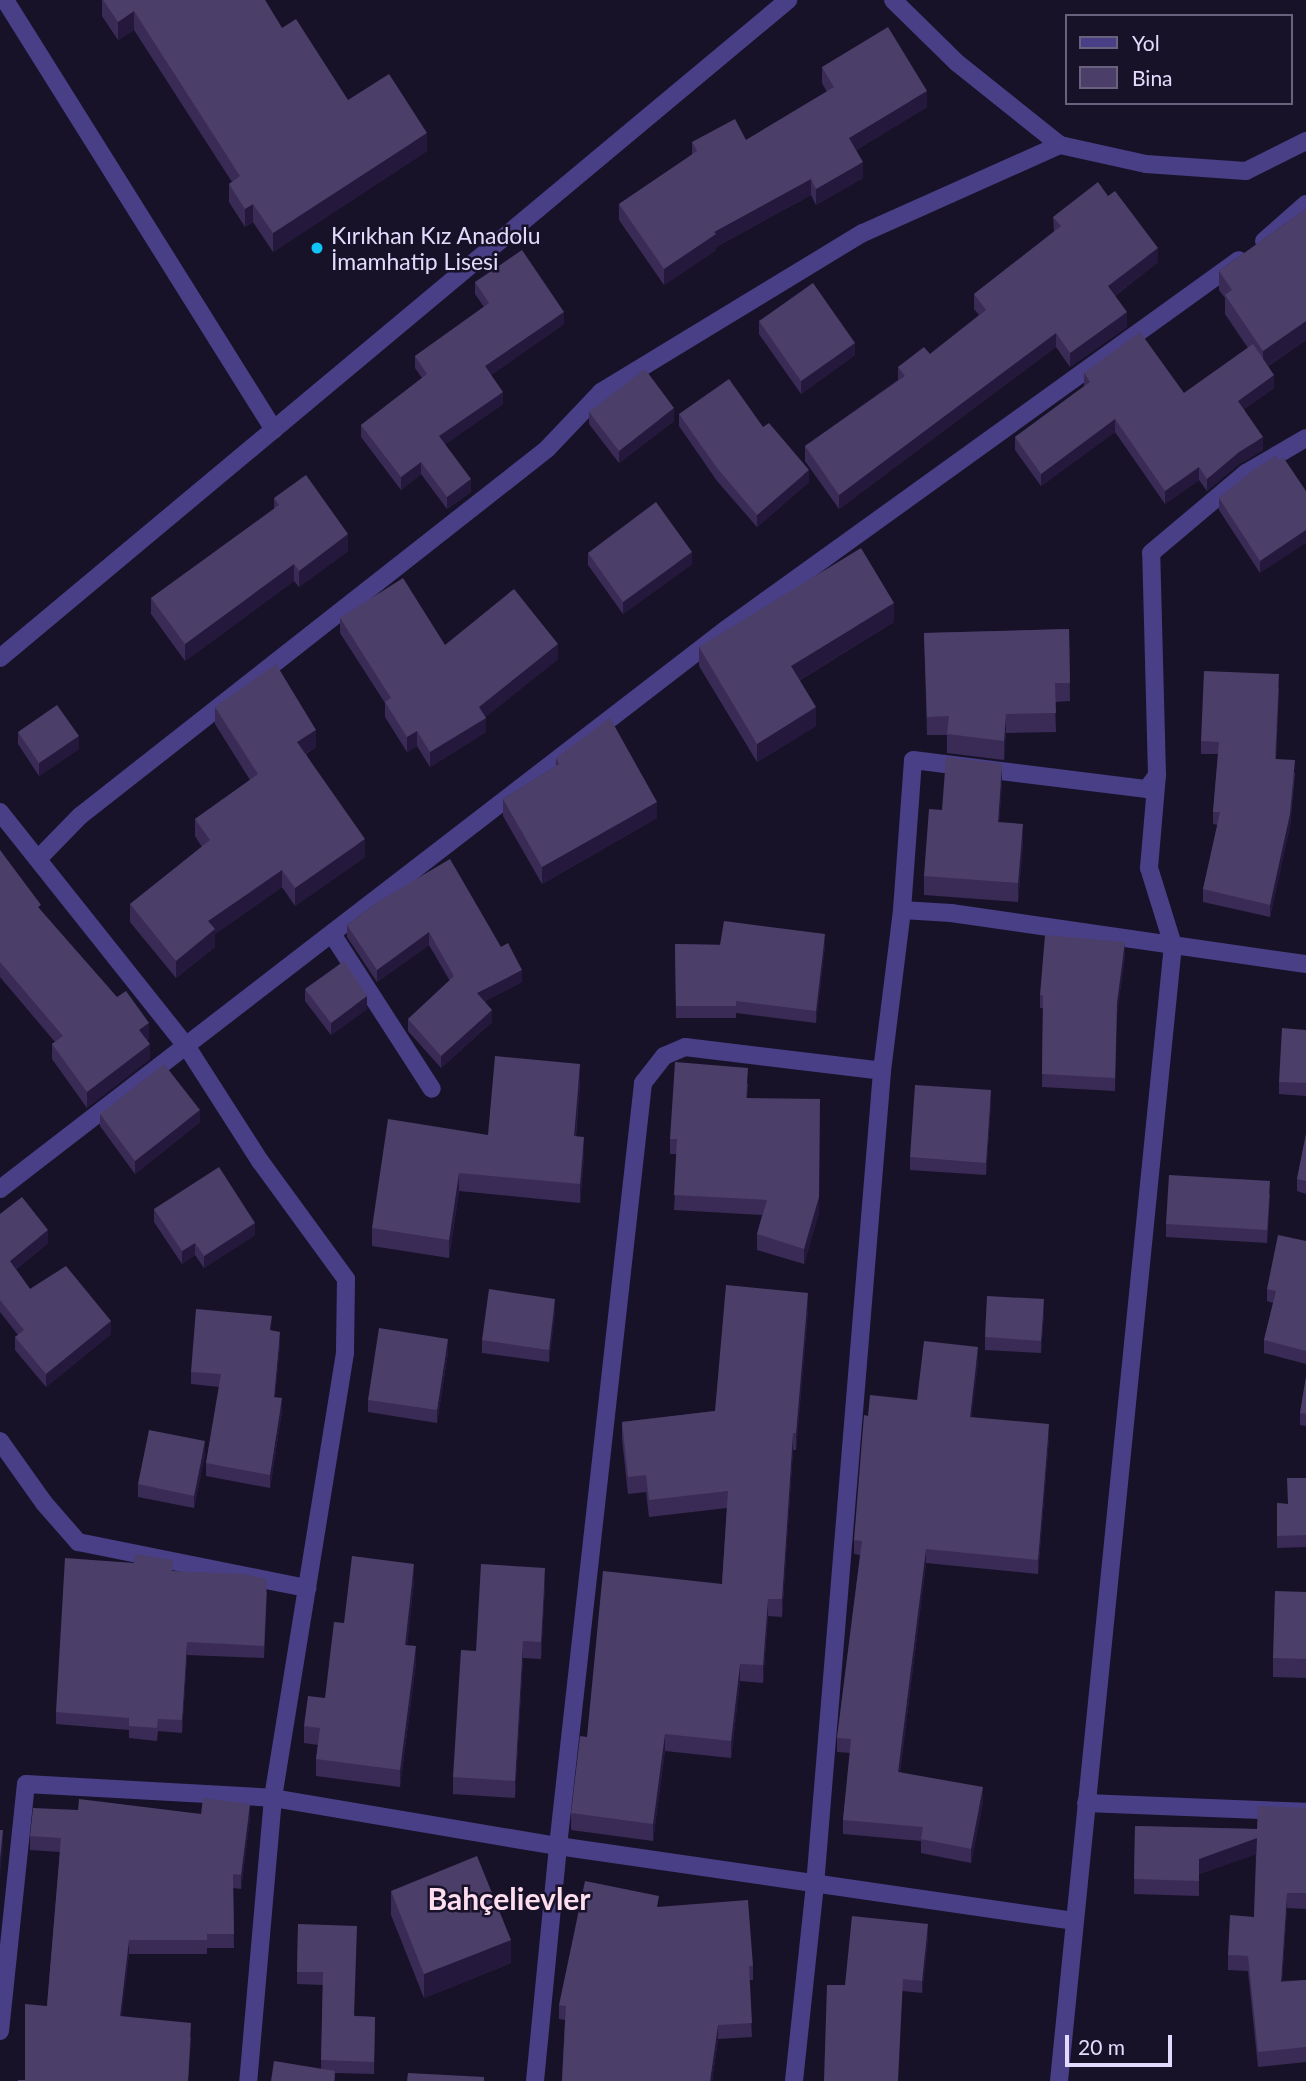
<!DOCTYPE html>
<html>
<head>
<meta charset="utf-8">
<style>
	body { margin:0 }
	#map { position:relative; width:1306px; height:2081px; overflow:hidden; background:#181229; font-family:Lato,sans-serif }
	div>[style] { position:absolute }
	.service>* { height:18px; margin:-9px; padding:0 9px; transform-origin:9px; border-radius:9px; background:#493f86 }
	.minor>* { height:18px; margin:-9px; padding:0 9px; transform-origin:9px; border-radius:9px; background:#493f86 }
	.tertiary>* { height:18px; margin:-9px; padding:0 9px; transform-origin:9px; border-radius:9px; background:#493f86 }
	.wall>* { inset:0; background:#392b56 }
	.shaded-wall>* { inset:0; background:#24193c }
	.building>* { inset:0; background:#4b3e68 }
	.dots>* { width:19px; height:19px; translate:-50% -50%; box-sizing:border-box; border:4px solid #181229; border-radius:50% }
	span { translate:-50% -50%; white-space:nowrap; text-align:center; line-height:1.15; -webkit-text-stroke:5px #181229; paint-order:stroke }
	.poi-label { font-size:23px; color:#e3dbfd }
	.left { translate:0 -50%; text-align:left }
	.district-label { font-size:30px; color:#feddee; font-weight:700 }
	.legend { position:absolute; left:1065px; top:14px; width:228px; height:91px; box-sizing:border-box; background:#181229; border:2px solid #69627e; margin:0; padding:9px 12px; list-style:none; font-size:21px; color:#e3dbfd }
	.legend li { display:flex; align-items:center; gap:14px; height:35px }
	.legend b { width:35px; border:2px solid #69627e }
	.scale { position:absolute; left:1065px; top:2035px; width:107px; height:32px; box-sizing:border-box; border:4px solid #e3dbfd; border-top:0; padding-left:9px; font-size:21px; line-height:24px; white-space:nowrap; color:#e3dbfd; -webkit-text-stroke:5px #181229; paint-order:stroke }
</style>
</head>
<body>
<div id="map">
	<div class="service">
		<i style="left:332px;top:934px;width:184px;rotate:57.2deg"></i>
		<i style="left:1086px;top:1803px;width:220px;rotate:2.3deg"></i>
	</div>
	<div class="minor">
		<i style="left:5px;top:0;width:507px;rotate:57.97deg"></i>
		<i style="left:1264px;top:241px;width:56px;rotate:-41.4deg"></i>
		<i style="left:0;top:658px;width:1027px;rotate:-39.86deg"></i>
		<i style="left:0;top:812px;width:300px;rotate:51.5deg"></i>
		<i style="left:187px;top:1047px;width:135px;rotate:57.4deg"></i>
		<i style="left:260px;top:1161px;width:146px;rotate:53.9deg"></i>
		<i style="left:346px;top:1279px;width:74px;rotate:90.8deg"></i>
		<i style="left:345px;top:1353px;width:451px;rotate:99.2deg"></i>
		<i style="left:273px;top:1798px;width:284px;rotate:95deg"></i>
		<i style="left:39px;top:858px;width:59px;rotate:-45.7deg"></i>
		<i style="left:80px;top:816px;width:594px;rotate:-38.16deg"></i>
		<i style="left:547px;top:449px;width:79px;rotate:-46.5deg"></i>
		<i style="left:601px;top:392px;width:306px;rotate:-31.3deg"></i>
		<i style="left:863px;top:233px;width:216px;rotate:-24.1deg"></i>
		<i style="left:902px;top:910px;width:150px;rotate:-85.8deg"></i>
		<i style="left:913px;top:760px;width:236px;rotate:7.1deg"></i>
		<i style="left:1147px;top:789px;width:17px;rotate:-54deg"></i>
		<i style="left:1157px;top:775px;width:222px;rotate:-91.5deg"></i>
		<i style="left:1151px;top:553px;width:124px;rotate:-40.1deg"></i>
		<i style="left:1246px;top:473px;width:69px;rotate:-30.3deg"></i>
		<i style="left:0;top:1189px;width:915px;rotate:-37.63deg"></i>
		<i style="left:725px;top:630px;width:633px;rotate:-35.75deg"></i>
		<i style="left:0;top:1441px;width:76px;rotate:54.6deg"></i>
		<i style="left:44px;top:1503px;width:52px;rotate:48.9deg"></i>
		<i style="left:78px;top:1542px;width:234px;rotate:11.4deg"></i>
		<i style="left:0;top:2031px;width:248px;rotate:-84deg"></i>
		<i style="left:26px;top:1784px;width:247px;rotate:3.2deg"></i>
		<i style="left:273px;top:1798px;width:289px;rotate:9.6deg"></i>
		<i style="left:558px;top:1846px;width:521px;rotate:8.27deg"></i>
		<i style="left:535px;top:2081px;width:236px;rotate:-84.4deg"></i>
		<i style="left:558px;top:1846px;width:768px;rotate:-83.64deg"></i>
		<i style="left:643px;top:1083px;width:34px;rotate:-52deg"></i>
		<i style="left:664px;top:1056px;width:23px;rotate:-23deg"></i>
		<i style="left:685px;top:1047px;width:198px;rotate:6.9deg"></i>
		<i style="left:794px;top:2081px;width:197px;rotate:-83.9deg"></i>
		<i style="left:815px;top:1885px;width:817px;rotate:-85.29deg"></i>
		<i style="left:882px;top:1071px;width:162px;rotate:-82.9deg"></i>
		<i style="left:902px;top:910px;width:49px;rotate:3.5deg"></i>
		<i style="left:951px;top:913px;width:359px;rotate:8.2deg"></i>
		<i style="left:1059px;top:2081px;width:1142px;rotate:-84.27deg"></i>
		<i style="left:1173px;top:945px;width:81px;rotate:-107.3deg"></i>
		<i style="left:1149px;top:868px;width:93px;rotate:-85.1deg"></i>
	</div>
	<div class="tertiary">
		<i style="left:893px;top:0;width:88px;rotate:44.5deg"></i>
		<i style="left:956px;top:62px;width:133px;rotate:38.6deg"></i>
		<i style="left:1060px;top:145px;width:88px;rotate:12.5deg"></i>
		<i style="left:1146px;top:164px;width:100px;rotate:4deg"></i>
		<i style="left:1246px;top:171px;width:67px;rotate:-26.6deg"></i>
	</div>
	<div class="wall">
		<i style="clip-path:polygon(102px 0,265px 0,282px 28px,348px 100px,427px 151px,273px 252px,253px 222px,245px 227px,229px 202px,229px 184px,232px 182px,134px 30px,118px 40px,102px 16px)"></i>
		<i style="clip-path:polygon(822px 67px,927px 107px,856px 150px,863px 178px,816px 205px,811px 195px,716px 247px,716px 250px,664px 285px,619px 220px,619px 204px,692px 155px,692px 142px,746px 140px,827px 92px,822px 83px)"></i>
		<i style="clip-path:polygon(1306px 209px,1306px 340px,1268px 366px,1274px 388px,1244px 409px,1263px 450px,1239px 464px,1207px 491px,1199px 480px,1165px 504px,1115px 432px,1041px 486px,1015px 450px,1015px 437px,1084px 386px,1084px 373px,1184px 393px,1248px 348px,1225px 314px,1225px 298px,1219px 290px,1219px 271px)"></i>
		<i style="clip-path:polygon(1053px 217px,1158px 262px,1115px 296px,1127px 327px,1070px 367px,1056px 347px,839px 509px,805px 461px,805px 446px,898px 380px,898px 367px,930px 354px,979px 315px,974px 309px,974px 294px,1054px 232px)"></i>
		<i style="clip-path:polygon(475px 282px,564px 324px,491px 375px,503px 404px,445px 444px,471px 492px,447px 509px,421px 474px,401px 490px,361px 437px,361px 425px,422px 378px,415px 368px,415px 356px,484px 307px,475px 294px)"></i>
		<i style="clip-path:polygon(759px 321px,855px 355px,801px 394px,759px 334px)"></i>
		<i style="clip-path:polygon(589px 412px,674px 421px,619px 463px,589px 424px)"></i>
		<i style="clip-path:polygon(679px 414px,763px 427px,809px 482px,757px 527px,717px 481px,679px 426px)"></i>
		<i style="clip-path:polygon(1276px 456px,1260px 573px,1219px 510px,1219px 498px)"></i>
		<i style="clip-path:polygon(274px 498px,348px 551px,299px 587px,294px 581px,185px 661px,151px 614px,151px 598px,274px 509px)"></i>
		<i style="clip-path:polygon(588px 553px,692px 564px,623px 614px,588px 565px)"></i>
		<i style="clip-path:polygon(340px 618px,445px 645px,558px 659px,485px 717px,486px 732px,430px 767px,417px 746px,407px 752px,385px 717px,385px 703px,340px 633px)"></i>
		<i style="clip-path:polygon(894px 622px,800px 680px,816px 726px,757px 762px,699px 666px,699px 647px)"></i>
		<i style="clip-path:polygon(1069px 629px,1070px 701px,1055px 702px,1056px 732px,1006px 733px,1004px 760px,947px 753px,947px 735px,927px 735px,924px 633px)"></i>
		<i style="clip-path:polygon(1279px 687px,1276px 759px,1295px 773px,1290px 826px,1270px 917px,1203px 902px,1203px 889px,1218px 825px,1213px 824px,1213px 812px,1218px 754px,1201px 754px,1201px 741px)"></i>
		<i style="clip-path:polygon(215px 707px,316px 747px,306px 754px,365px 857px,295px 906px,282px 887px,215px 934px,215px 947px,176px 978px,130px 922px,130px 904px,202px 847px,195px 836px,195px 819px,250px 780px,215px 724px)"></i>
		<i style="clip-path:polygon(18px 732px,79px 749px,39px 776px,18px 744px)"></i>
		<i style="clip-path:polygon(556px 758px,657px 818px,542px 884px,503px 816px,503px 799px,556px 766px)"></i>
		<i style="clip-path:polygon(1002px 783px,999px 822px,1023px 842px,1018px 902px,924px 895px,924px 876px,942px 810px)"></i>
		<i style="clip-path:polygon(0 850px,41px 911px,149px 1038px,147px 1040px,150px 1059px,87px 1108px,52px 1059px,52px 1044px,55px 1042px,0 977px)"></i>
		<i style="clip-path:polygon(379px 901px,522px 982px,485px 1001px,492px 1022px,441px 1068px,408px 1031px,408px 1019px,450px 981px,429px 945px,377px 982px,347px 937px,347px 925px)"></i>
		<i style="clip-path:polygon(675px 944px,825px 946px,816px 1023px,736px 1013px,736px 1018px,676px 1018px)"></i>
		<i style="clip-path:polygon(1125px 955px,1117px 1014px,1115px 1091px,1042px 1087px,1043px 1008px,1040px 1008px,1040px 995px)"></i>
		<i style="clip-path:polygon(305px 989px,367px 1009px,331px 1035px,305px 1001px)"></i>
		<i style="clip-path:polygon(1306px 1030px,1306px 1096px,1279px 1094px,1279px 1082px)"></i>
		<i style="clip-path:polygon(580px 1082px,576px 1137px,584px 1156px,580px 1203px,459px 1191px,449px 1258px,372px 1246px,372px 1228px,488px 1135px)"></i>
		<i style="clip-path:polygon(748px 1083px,747px 1098px,819px 1212px,804px 1264px,757px 1250px,757px 1234px,762px 1215px,674px 1210px,677px 1154px,670px 1154px,670px 1139px)"></i>
		<i style="clip-path:polygon(991px 1103px,986px 1175px,910px 1170px,910px 1157px)"></i>
		<i style="clip-path:polygon(100px 1114px,200px 1122px,135px 1174px,100px 1126px)"></i>
		<i style="clip-path:polygon(1306px 1134px,1306px 1194px,1297px 1191px,1297px 1179px)"></i>
		<i style="clip-path:polygon(1270px 1194px,1267px 1243px,1166px 1237px,1166px 1224px)"></i>
		<i style="clip-path:polygon(154px 1209px,255px 1235px,204px 1268px,195px 1255px,182px 1264px,154px 1222px)"></i>
		<i style="clip-path:polygon(0 1214px,48px 1243px,16px 1269px,30px 1289px,111px 1334px,46px 1387px,15px 1350px,15px 1337px,18px 1335px,0 1312px)"></i>
		<i style="clip-path:polygon(1306px 1241px,1306px 1364px,1264px 1353px,1264px 1340px,1273px 1303px,1267px 1301px,1267px 1289px)"></i>
		<i style="clip-path:polygon(808px 1310px,796px 1450px,793px 1450px,782px 1617px,768px 1616px,763px 1683px,740px 1681px,731px 1758px,665px 1751px,653px 1841px,571px 1830px,571px 1813px,587px 1737px,722px 1584px,727px 1508px,649px 1517px,646px 1492px,628px 1494px,622px 1439px,622px 1422px,715px 1411px)"></i>
		<i style="clip-path:polygon(555px 1311px,549px 1362px,482px 1353px,482px 1340px)"></i>
		<i style="clip-path:polygon(1044px 1312px,1041px 1353px,985px 1350px,985px 1337px)"></i>
		<i style="clip-path:polygon(271px 1330px,280px 1344px,275px 1397px,282px 1411px,270px 1488px,206px 1476px,206px 1463px,219px 1387px,191px 1384px,191px 1372px)"></i>
		<i style="clip-path:polygon(448px 1352px,437px 1423px,368px 1412px,368px 1400px)"></i>
		<i style="clip-path:polygon(978px 1362px,971px 1417px,1049px 1438px,1038px 1574px,926px 1563px,900px 1772px,983px 1802px,971px 1863px,921px 1853px,921px 1841px,843px 1834px,843px 1820px,850px 1753px,837px 1752px,837px 1738px,860px 1555px,854px 1554px,854px 1540px,917px 1400px)"></i>
		<i style="clip-path:polygon(1306px 1377px,1306px 1426px,1300px 1425px,1300px 1413px)"></i>
		<i style="clip-path:polygon(205px 1454px,194px 1508px,138px 1497px,138px 1484px)"></i>
		<i style="clip-path:polygon(1306px 1478px,1306px 1547px,1277px 1548px,1277px 1503px,1288px 1504px)"></i>
		<i style="clip-path:polygon(173px 1571px,267px 1592px,264px 1658px,187px 1655px,182px 1733px,158px 1731px,157px 1741px,129px 1738px,129px 1730px,56px 1724px,56px 1712px)"></i>
		<i style="clip-path:polygon(414px 1581px,407px 1645px,416px 1663px,400px 1787px,316px 1776px,316px 1759px,318px 1745px,304px 1743px,304px 1726px,325px 1698px,344px 1623px)"></i>
		<i style="clip-path:polygon(545px 1584px,541px 1659px,523px 1658px,515px 1798px,453px 1794px,453px 1777px,476px 1651px)"></i>
		<i style="clip-path:polygon(1306px 1592px,1306px 1678px,1273px 1677px,1273px 1658px)"></i>
		<i style="clip-path:polygon(1306px 1808px,1306px 1909px,1287px 1908px,1282px 1981px,1306px 1980px,1306px 2062px,1258px 2067px,1248px 1971px,1228px 1970px,1228px 1955px,1254px 1917px,1256px 1854px,1199px 1874px,1199px 1896px,1134px 1894px,1135px 1826px,1257px 1829px)"></i>
		<i style="clip-path:polygon(78px 1810px,201px 1814px,250px 1817px,241px 1889px,233px 1888px,234px 1948px,207px 1948px,207px 1954px,129px 1954px,121px 2016px,191px 2037px,188px 2081px,25px 2080px,47px 2006px,60px 1852px,30px 1850px,30px 1836px)"></i>
		<i style="clip-path:polygon(391px 1891px,511px 1963px,424px 1998px,391px 1915px)"></i>
		<i style="clip-path:polygon(659px 1907px,753px 1966px,753px 1980px,749px 1980px,752px 2037px,718px 2039px,712px 2081px,562px 2081px,565px 2020px,559px 2019px,559px 2005px)"></i>
		<i style="clip-path:polygon(298px 1924px,355px 2016px,375px 2017px,374px 2074px,335px 2073px,335px 2081px,321px 2069px,323px 1985px,297px 1984px)"></i>
		<i style="clip-path:polygon(928px 1937px,922px 1993px,845px 1985px)"></i>
	</div>
	<div class="shaded-wall">
		<i style="clip-path:polygon(134px 11px,134px 30px,118px 40px,118px 22px)"></i>
		<i style="clip-path:polygon(927px 91px,927px 107px,849px 154px,849px 138px)"></i>
		<i style="clip-path:polygon(427px 133px,427px 151px,273px 252px,273px 233px)"></i>
		<i style="clip-path:polygon(863px 162px,863px 178px,816px 205px,816px 189px)"></i>
		<i style="clip-path:polygon(811px 179px,811px 195px,716px 247px,716px 250px,664px 285px,664px 269px,714px 232px)"></i>
		<i style="clip-path:polygon(253px 204px,253px 222px,245px 227px,245px 209px)"></i>
		<i style="clip-path:polygon(1158px 248px,1158px 262px,1108px 301px,1108px 286px)"></i>
		<i style="clip-path:polygon(564px 312px,564px 324px,485px 379px,485px 366px)"></i>
		<i style="clip-path:polygon(1127px 312px,1127px 327px,1070px 367px,1070px 353px)"></i>
		<i style="clip-path:polygon(1306px 321px,1306px 340px,1263px 369px,1263px 351px)"></i>
		<i style="clip-path:polygon(1056px 333px,1056px 347px,839px 509px,839px 495px)"></i>
		<i style="clip-path:polygon(855px 343px,855px 355px,801px 394px,801px 381px)"></i>
		<i style="clip-path:polygon(1274px 375px,1274px 388px,1238px 413px,1238px 401px)"></i>
		<i style="clip-path:polygon(503px 392px,503px 404px,439px 449px,439px 436px)"></i>
		<i style="clip-path:polygon(674px 408px,674px 421px,619px 463px,619px 451px)"></i>
		<i style="clip-path:polygon(1115px 419px,1115px 432px,1041px 486px,1041px 474px)"></i>
		<i style="clip-path:polygon(1263px 437px,1263px 450px,1239px 464px,1207px 491px,1207px 479px,1239px 452px)"></i>
		<i style="clip-path:polygon(421px 462px,421px 474px,401px 490px,401px 477px)"></i>
		<i style="clip-path:polygon(1199px 467px,1199px 480px,1165px 504px,1165px 491px)"></i>
		<i style="clip-path:polygon(809px 470px,809px 482px,757px 527px,757px 515px)"></i>
		<i style="clip-path:polygon(471px 479px,471px 492px,447px 509px,447px 497px)"></i>
		<i style="clip-path:polygon(1306px 530px,1306px 543px,1260px 573px,1260px 561px)"></i>
		<i style="clip-path:polygon(348px 534px,348px 551px,299px 587px,299px 571px)"></i>
		<i style="clip-path:polygon(692px 552px,692px 564px,623px 614px,623px 602px)"></i>
		<i style="clip-path:polygon(294px 564px,294px 581px,185px 661px,185px 644px)"></i>
		<i style="clip-path:polygon(894px 603px,894px 622px,791px 685px,791px 666px)"></i>
		<i style="clip-path:polygon(558px 644px,558px 659px,480px 721px,486px 718px,486px 732px,430px 767px,430px 752px,479px 707px)"></i>
		<i style="clip-path:polygon(816px 707px,816px 726px,757px 762px,757px 744px)"></i>
		<i style="clip-path:polygon(1006px 714px,1006px 733px,1004px 760px,1004px 741px)"></i>
		<i style="clip-path:polygon(316px 730px,316px 747px,297px 759px,297px 742px)"></i>
		<i style="clip-path:polygon(417px 731px,417px 746px,407px 752px,407px 737px)"></i>
		<i style="clip-path:polygon(79px 736px,79px 749px,39px 776px,39px 763px)"></i>
		<i style="clip-path:polygon(1295px 760px,1290px 826px,1270px 917px,1270px 905px)"></i>
		<i style="clip-path:polygon(1002px 764px,1002px 783px,998px 840px,998px 822px)"></i>
		<i style="clip-path:polygon(657px 802px,657px 818px,542px 884px,542px 867px)"></i>
		<i style="clip-path:polygon(1023px 824px,1023px 842px,1018px 902px,1018px 883px)"></i>
		<i style="clip-path:polygon(365px 839px,365px 857px,295px 906px,295px 888px)"></i>
		<i style="clip-path:polygon(282px 870px,282px 887px,215px 934px,215px 947px,176px 978px,176px 961px,208px 921px)"></i>
		<i style="clip-path:polygon(429px 932px,429px 945px,377px 982px,377px 970px)"></i>
		<i style="clip-path:polygon(825px 934px,825px 946px,816px 1023px,816px 1011px)"></i>
		<i style="clip-path:polygon(1125px 942px,1125px 955px,1117px 1014px,1115px 1091px,1117px 1002px)"></i>
		<i style="clip-path:polygon(522px 970px,522px 982px,477px 1005px,477px 993px)"></i>
		<i style="clip-path:polygon(367px 996px,367px 1009px,331px 1035px,331px 1023px)"></i>
		<i style="clip-path:polygon(492px 1010px,492px 1022px,441px 1068px,441px 1056px)"></i>
		<i style="clip-path:polygon(149px 1023px,149px 1038px,139px 1045px,139px 1030px)"></i>
		<i style="clip-path:polygon(150px 1044px,150px 1059px,87px 1108px,87px 1092px)"></i>
		<i style="clip-path:polygon(580px 1064px,580px 1082px,574px 1155px,574px 1136px)"></i>
		<i style="clip-path:polygon(991px 1090px,991px 1103px,986px 1175px,986px 1163px)"></i>
		<i style="clip-path:polygon(820px 1099px,819px 1212px,804px 1264px,804px 1249px)"></i>
		<i style="clip-path:polygon(200px 1110px,200px 1122px,135px 1174px,135px 1161px)"></i>
		<i style="clip-path:polygon(584px 1137px,584px 1156px,580px 1203px,580px 1184px)"></i>
		<i style="clip-path:polygon(459px 1173px,459px 1191px,449px 1258px,449px 1240px)"></i>
		<i style="clip-path:polygon(255px 1223px,255px 1235px,204px 1268px,204px 1256px)"></i>
		<i style="clip-path:polygon(48px 1230px,48px 1243px,10px 1273px,10px 1261px)"></i>
		<i style="clip-path:polygon(195px 1243px,195px 1255px,182px 1264px,182px 1251px)"></i>
		<i style="clip-path:polygon(808px 1293px,808px 1310px,796px 1450px,796px 1433px)"></i>
		<i style="clip-path:polygon(555px 1299px,555px 1311px,549px 1362px,549px 1350px)"></i>
		<i style="clip-path:polygon(1044px 1299px,1044px 1312px,1041px 1353px,1041px 1341px)"></i>
		<i style="clip-path:polygon(111px 1321px,111px 1334px,46px 1387px,46px 1374px)"></i>
		<i style="clip-path:polygon(280px 1332px,280px 1344px,274px 1410px,274px 1397px)"></i>
		<i style="clip-path:polygon(448px 1339px,448px 1352px,437px 1423px,437px 1410px)"></i>
		<i style="clip-path:polygon(978px 1347px,978px 1362px,970px 1431px,970px 1417px)"></i>
		<i style="clip-path:polygon(282px 1398px,282px 1411px,270px 1488px,270px 1475px)"></i>
		<i style="clip-path:polygon(1049px 1424px,1049px 1438px,1038px 1574px,1038px 1560px)"></i>
		<i style="clip-path:polygon(793px 1433px,793px 1450px,782px 1617px,782px 1599px)"></i>
		<i style="clip-path:polygon(205px 1441px,205px 1454px,194px 1508px,194px 1496px)"></i>
		<i style="clip-path:polygon(926px 1549px,926px 1563px,898px 1786px,898px 1772px)"></i>
		<i style="clip-path:polygon(414px 1564px,414px 1581px,405px 1662px,405px 1645px)"></i>
		<i style="clip-path:polygon(545px 1568px,545px 1584px,541px 1659px,541px 1642px)"></i>
		<i style="clip-path:polygon(768px 1599px,768px 1616px,763px 1683px,763px 1665px)"></i>
		<i style="clip-path:polygon(523px 1641px,523px 1658px,515px 1798px,515px 1781px)"></i>
		<i style="clip-path:polygon(187px 1642px,187px 1655px,182px 1733px,182px 1720px)"></i>
		<i style="clip-path:polygon(416px 1646px,416px 1663px,400px 1787px,400px 1770px)"></i>
		<i style="clip-path:polygon(740px 1664px,740px 1681px,731px 1758px,731px 1741px)"></i>
		<i style="clip-path:polygon(665px 1734px,665px 1751px,653px 1841px,653px 1824px)"></i>
		<i style="clip-path:polygon(983px 1787px,983px 1802px,971px 1863px,971px 1849px)"></i>
		<i style="clip-path:polygon(250px 1804px,250px 1817px,241px 1889px,241px 1875px)"></i>
		<i style="clip-path:polygon(3px 1830px,3px 1846px,0 1876px,0 1859px)"></i>
		<i style="clip-path:polygon(1257px 1838px,1257px 1854px,1199px 1874px,1199px 1896px,1199px 1859px)"></i>
		<i style="clip-path:polygon(1287px 1893px,1287px 1908px,1281px 1997px,1281px 1982px)"></i>
		<i style="clip-path:polygon(928px 1924px,928px 1937px,922px 1993px,922px 1981px)"></i>
		<i style="clip-path:polygon(129px 1940px,129px 1954px,120px 2030px,120px 2016px)"></i>
		<i style="clip-path:polygon(511px 1940px,511px 1963px,424px 1998px,424px 1974px)"></i>
		<i style="clip-path:polygon(718px 2025px,718px 2039px,712px 2081px,710px 2081px)"></i>
	</div>
	<div class="building">
		<i style="clip-path:polygon(103px 0,265px 0,282px 28px,296px 19px,348px 100px,389px 74px,427px 133px,273px 233px,253px 204px,245px 209px,229px 184px,240px 176px,134px 11px,118px 22px)"></i>
		<i style="clip-path:polygon(888px 27px,927px 91px,849px 138px,863px 162px,816px 189px,811px 179px,714px 232px,716px 234px,664px 269px,619px 204px,697px 151px,692px 142px,735px 119px,746px 140px,834px 87px,822px 67px)"></i>
		<i style="clip-path:polygon(1098px 182px,1108px 196px,1115px 191px,1158px 248px,1108px 286px,1127px 312px,1070px 353px,1056px 333px,839px 495px,805px 446px,905px 376px,898px 367px,924px 347px,930px 354px,986px 310px,974px 294px,1061px 226px,1053px 217px)"></i>
		<i style="clip-path:polygon(1306px 209px,1306px 321px,1263px 351px,1225px 295px,1232px 290px,1219px 271px)"></i>
		<i style="clip-path:polygon(522px 250px,564px 312px,485px 366px,503px 392px,439px 436px,471px 479px,447px 497px,421px 462px,401px 477px,361px 425px,427px 374px,415px 356px,489px 303px,475px 282px)"></i>
		<i style="clip-path:polygon(813px 283px,855px 343px,801px 381px,759px 321px)"></i>
		<i style="clip-path:polygon(1140px 332px,1184px 393px,1253px 344px,1274px 375px,1238px 401px,1263px 437px,1239px 452px,1207px 479px,1199px 467px,1165px 491px,1115px 419px,1041px 474px,1015px 437px,1090px 382px,1084px 373px)"></i>
		<i style="clip-path:polygon(645px 369px,674px 408px,619px 451px,589px 412px)"></i>
		<i style="clip-path:polygon(729px 379px,763px 427px,769px 423px,809px 470px,757px 515px,717px 468px,679px 414px)"></i>
		<i style="clip-path:polygon(1276px 456px,1279px 460px,1283px 457px,1306px 491px,1306px 530px,1260px 561px,1219px 498px,1253px 470px)"></i>
		<i style="clip-path:polygon(306px 475px,348px 534px,299px 571px,294px 564px,185px 644px,151px 598px,279px 505px,274px 498px)"></i>
		<i style="clip-path:polygon(656px 502px,692px 552px,623px 602px,588px 553px)"></i>
		<i style="clip-path:polygon(861px 548px,894px 603px,791px 666px,816px 707px,757px 744px,699px 647px)"></i>
		<i style="clip-path:polygon(403px 578px,445px 645px,514px 589px,558px 644px,479px 707px,486px 718px,430px 752px,417px 731px,407px 737px,385px 702px,391px 698px,340px 618px)"></i>
		<i style="clip-path:polygon(1069px 629px,1070px 683px,1055px 683px,1056px 713px,1006px 714px,1004px 741px,947px 734px,949px 716px,927px 717px,924px 633px)"></i>
		<i style="clip-path:polygon(276px 664px,316px 730px,297px 742px,365px 839px,295px 888px,282px 870px,208px 921px,215px 929px,176px 961px,130px 904px,210px 840px,195px 819px,258px 774px,215px 707px)"></i>
		<i style="clip-path:polygon(1204px 671px,1279px 674px,1275px 759px,1295px 760px,1290px 814px,1270px 905px,1203px 889px,1220px 812px,1213px 812px,1219px 742px,1201px 741px)"></i>
		<i style="clip-path:polygon(57px 705px,79px 736px,39px 763px,18px 732px)"></i>
		<i style="clip-path:polygon(610px 718px,657px 802px,542px 867px,503px 799px,559px 764px,556px 758px)"></i>
		<i style="clip-path:polygon(946px 757px,1002px 764px,998px 822px,1023px 824px,1018px 883px,924px 876px,929px 809px,942px 810px)"></i>
		<i style="clip-path:polygon(0 850px,41px 905px,38px 907px,117px 997px,126px 991px,149px 1023px,139px 1030px,150px 1044px,87px 1092px,52px 1044px,63px 1036px,0 962px)"></i>
		<i style="clip-path:polygon(450px 859px,501px 947px,508px 943px,522px 970px,477px 993px,492px 1010px,441px 1056px,408px 1019px,454px 976px,429px 932px,377px 970px,347px 925px,379px 901px)"></i>
		<i style="clip-path:polygon(724px 921px,825px 934px,816px 1011px,736px 1001px,736px 1006px,676px 1006px,675px 944px,720px 945px)"></i>
		<i style="clip-path:polygon(1045px 935px,1125px 942px,1117px 1002px,1115px 1078px,1042px 1074px,1043px 995px,1040px 995px)"></i>
		<i style="clip-path:polygon(344px 961px,367px 996px,331px 1023px,305px 989px)"></i>
		<i style="clip-path:polygon(1282px 1028px,1306px 1030px,1306px 1083px,1279px 1082px)"></i>
		<i style="clip-path:polygon(495px 1056px,580px 1064px,574px 1136px,584px 1137px,580px 1184px,459px 1173px,449px 1240px,372px 1228px,388px 1119px,488px 1135px)"></i>
		<i style="clip-path:polygon(675px 1062px,748px 1068px,746px 1098px,820px 1099px,819px 1197px,804px 1249px,757px 1234px,767px 1200px,674px 1195px,677px 1139px,670px 1139px)"></i>
		<i style="clip-path:polygon(164px 1064px,200px 1110px,135px 1161px,100px 1114px)"></i>
		<i style="clip-path:polygon(915px 1085px,991px 1090px,986px 1163px,910px 1157px)"></i>
		<i style="clip-path:polygon(1306px 1134px,1306px 1181px,1297px 1179px)"></i>
		<i style="clip-path:polygon(219px 1167px,255px 1223px,204px 1256px,195px 1243px,182px 1251px,154px 1209px)"></i>
		<i style="clip-path:polygon(1169px 1175px,1270px 1181px,1267px 1230px,1166px 1224px)"></i>
		<i style="clip-path:polygon(22px 1197px,48px 1230px,10px 1261px,30px 1289px,66px 1266px,111px 1321px,46px 1374px,15px 1337px,24px 1330px,0 1300px,0 1214px)"></i>
		<i style="clip-path:polygon(1278px 1235px,1306px 1241px,1306px 1351px,1264px 1340px,1276px 1291px,1267px 1289px)"></i>
		<i style="clip-path:polygon(726px 1285px,808px 1293px,796px 1433px,793px 1433px,782px 1599px,768px 1599px,763px 1665px,740px 1664px,731px 1741px,665px 1734px,653px 1824px,571px 1813px,580px 1736px,587px 1737px,603px 1571px,722px 1584px,728px 1491px,649px 1500px,646px 1475px,628px 1477px,622px 1422px,715px 1411px)"></i>
		<i style="clip-path:polygon(489px 1289px,555px 1299px,549px 1350px,482px 1340px)"></i>
		<i style="clip-path:polygon(987px 1296px,1044px 1299px,1041px 1341px,985px 1337px)"></i>
		<i style="clip-path:polygon(196px 1309px,272px 1316px,270px 1330px,280px 1332px,274px 1397px,282px 1398px,270px 1475px,206px 1463px,221px 1374px,191px 1372px)"></i>
		<i style="clip-path:polygon(379px 1328px,448px 1339px,437px 1410px,368px 1400px)"></i>
		<i style="clip-path:polygon(924px 1341px,978px 1347px,970px 1417px,1049px 1424px,1038px 1560px,926px 1549px,898px 1772px,983px 1787px,971px 1849px,921px 1839px,923px 1827px,843px 1820px,851px 1739px,837px 1738px,862px 1541px,854px 1540px,864px 1415px,868px 1416px,870px 1395px,917px 1400px)"></i>
		<i style="clip-path:polygon(1306px 1377px,1306px 1414px,1300px 1413px)"></i>
		<i style="clip-path:polygon(149px 1430px,205px 1441px,194px 1496px,138px 1484px)"></i>
		<i style="clip-path:polygon(1287px 1478px,1306px 1478px,1306px 1535px,1277px 1536px,1277px 1503px,1288px 1504px)"></i>
		<i style="clip-path:polygon(135px 1554px,173px 1560px,172px 1571px,244px 1574px,267px 1579px,264px 1646px,187px 1642px,182px 1720px,158px 1719px,157px 1728px,129px 1726px,129px 1718px,56px 1712px,65px 1558px,134px 1563px)"></i>
		<i style="clip-path:polygon(352px 1556px,414px 1564px,405px 1645px,416px 1646px,400px 1770px,316px 1759px,320px 1728px,304px 1726px,308px 1696px,325px 1698px,334px 1622px,344px 1623px)"></i>
		<i style="clip-path:polygon(481px 1564px,545px 1568px,541px 1642px,523px 1641px,515px 1781px,453px 1777px,461px 1650px,476px 1651px)"></i>
		<i style="clip-path:polygon(1275px 1591px,1306px 1592px,1306px 1659px,1273px 1658px)"></i>
		<i style="clip-path:polygon(203px 1798px,250px 1804px,241px 1875px,233px 1874px,234px 1934px,207px 1934px,207px 1940px,129px 1940px,120px 2016px,191px 2023px,188px 2081px,18px 2081px,18px 2080px,25px 2080px,25px 2004px,47px 2006px,61px 1838px,30px 1836px,33px 1808px,78px 1810px,79px 1799px,201px 1814px)"></i>
		<i style="clip-path:polygon(1258px 1806px,1306px 1808px,1306px 1893px,1287px 1893px,1281px 1982px,1306px 1980px,1306px 2047px,1258px 2052px,1248px 1956px,1228px 1955px,1230px 1915px,1254px 1917px,1257px 1838px,1199px 1859px,1199px 1881px,1134px 1879px,1135px 1826px,1257px 1829px)"></i>
		<i style="clip-path:polygon(0 1830px,3px 1830px,0 1859px)"></i>
		<i style="clip-path:polygon(477px 1856px,511px 1940px,424px 1974px,391px 1891px)"></i>
		<i style="clip-path:polygon(585px 1881px,659px 1896px,657px 1907px,748px 1900px,753px 1966px,749px 1966px,752px 2023px,718px 2025px,710px 2081px,562px 2081px,566px 2006px,559px 2005px)"></i>
		<i style="clip-path:polygon(852px 1916px,928px 1924px,922px 1981px,903px 1979px,898px 2081px,824px 2081px,827px 1985px,845px 1985px)"></i>
		<i style="clip-path:polygon(298px 1924px,357px 1926px,354px 2016px,375px 2017px,374px 2062px,321px 2060px,323px 1972px,297px 1972px)"></i>
		<i style="clip-path:polygon(274px 2061px,335px 2071px,334px 2081px,271px 2081px)"></i>
		<i style="clip-path:polygon(408px 2073px,484px 2077px,484px 2081px,407px 2081px)"></i>
	</div>
	<div class="dots">
		<i style="left:317px;top:248px;background:#10c5f5"></i>
	</div>
	<div class="poi-label">
		<span class="left" style="left:331px;top:248px">Kırıkhan Kız Anadolu<br>İmamhatip Lisesi</span>
	</div>
	<div class="district-label">
		<span style="left:509px;top:1898px">Bahçelievler</span>
	</div>
	<ul class="legend">
	<li><b style="height:9px;background:#493f86"></b>Yol</li>
	<li><b style="height:19px;background:#4b3e68"></b>Bina</li>
	</ul>
	<div class="scale">20 m</div>
</div>
</body>
</html>
